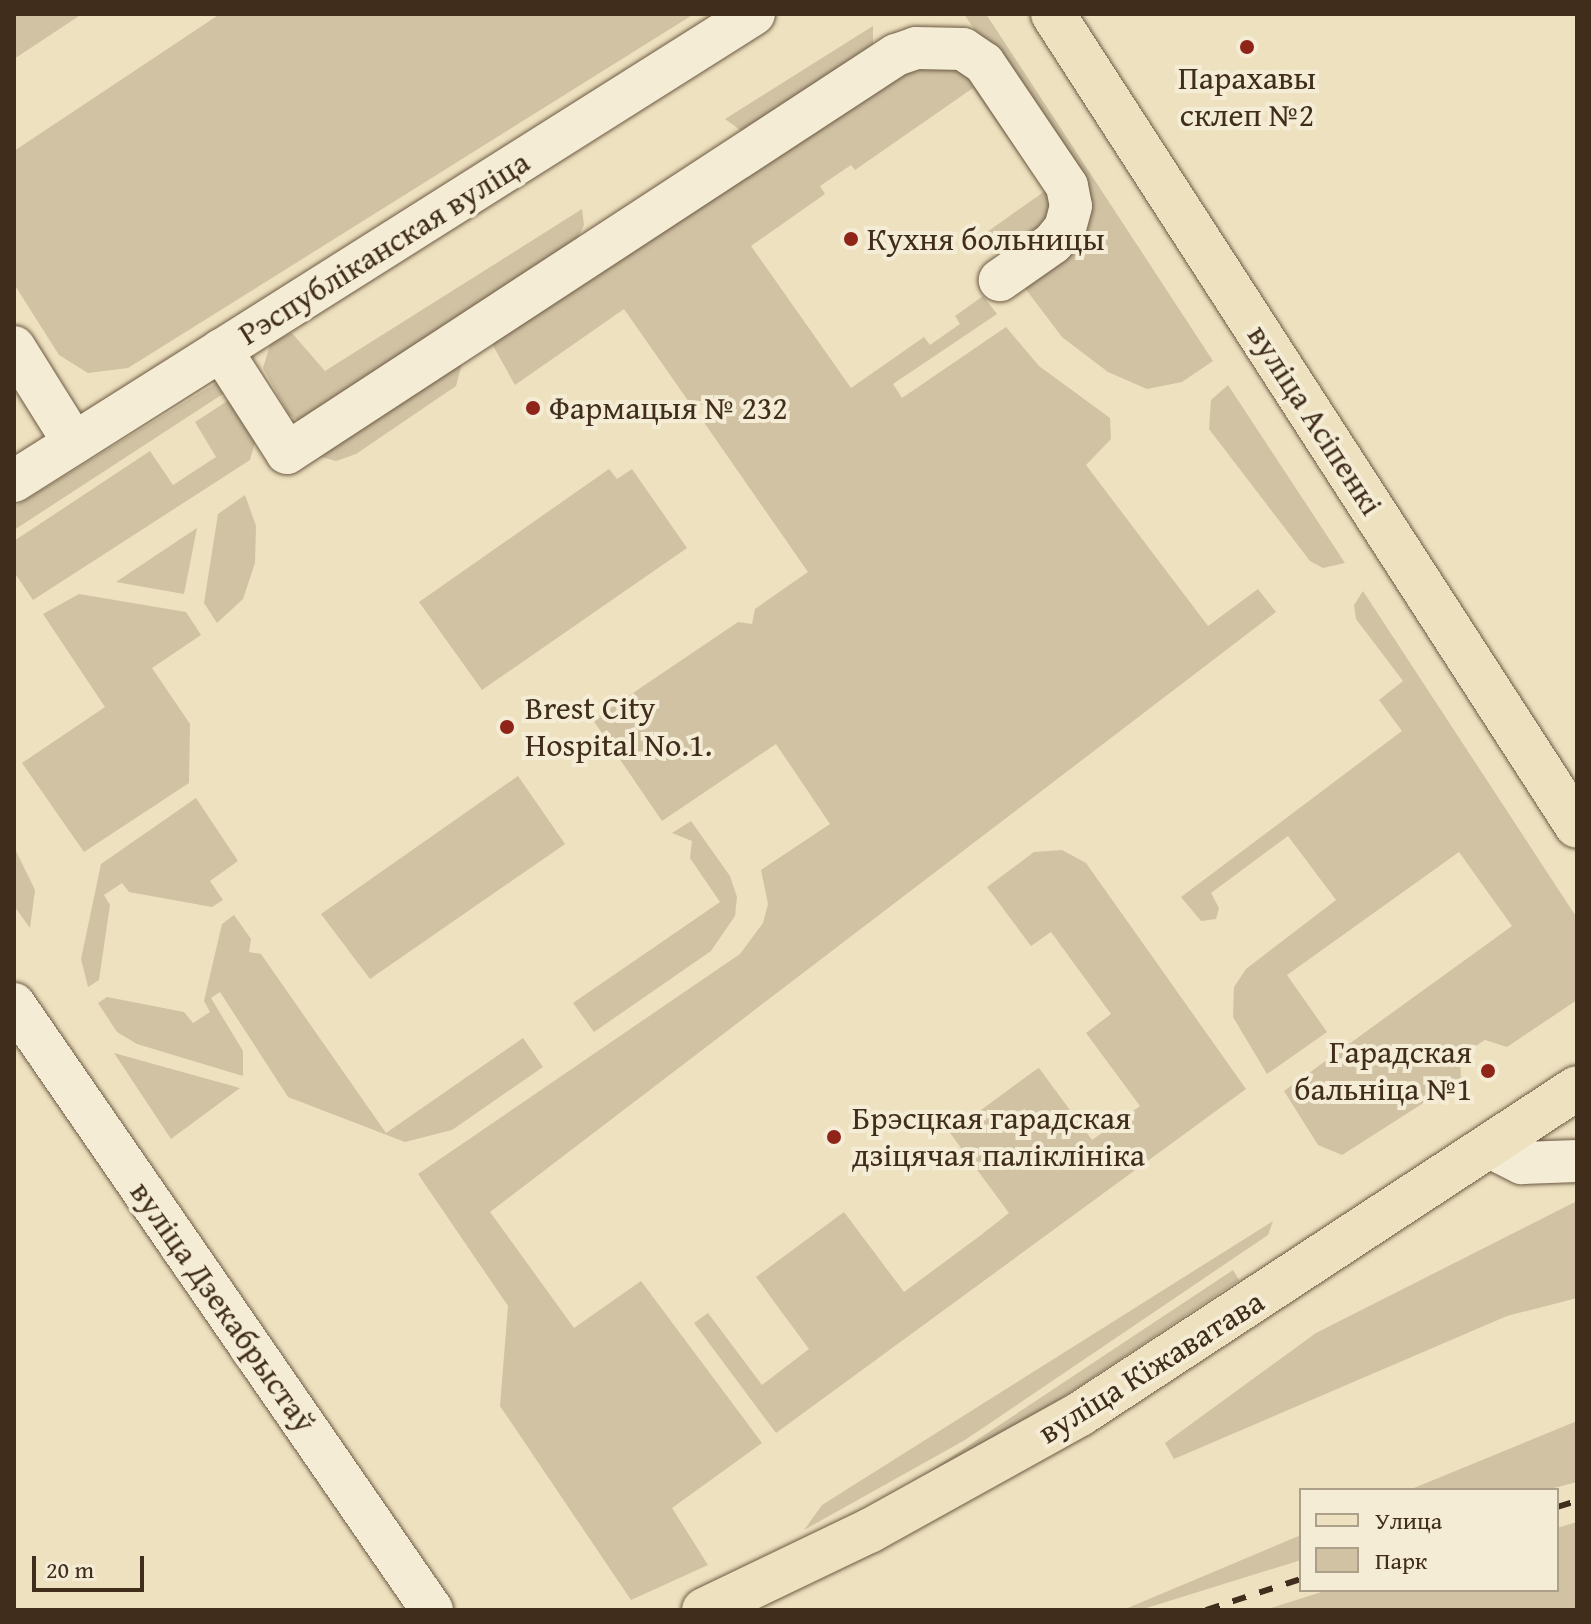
<!DOCTYPE html>
<html>
<head>
<meta charset="utf-8">
<style>
	body { margin:0 }
	#map { position:relative; width:1591px; height:1624px; overflow:hidden; background:#eee1bf; font-family:"Gentium Book Plus",serif }
	div>[style] { position:absolute }
	.green>* { inset:0; background:#d0c2a3 }
	.roads { filter:drop-shadow(0 0 2px #6c5a44) drop-shadow(0 0 2px #6c5a44) }
	.minor>* { height:42px; margin:-21px; padding:0 21px; transform-origin:21px; border-radius:21px; background:#f4ecd5 }
	.major>* { height:44px; margin:-22px; padding:0 22px; transform-origin:22px; border-radius:22px; background:#eee1bf }
	.rail>* { height:6px; margin-top:-3px; transform-origin:0; background:repeating-linear-gradient(90deg,#402d1b 0 14px,transparent 0 28px) }
	.dots>* { width:22px; height:22px; translate:-50% -50%; box-sizing:border-box; border:4px solid #f4ecd5; border-radius:50% }
	span { translate:-50% -50%; white-space:nowrap; text-align:center; line-height:1.15; -webkit-text-stroke:8px #f4ecd5; paint-order:stroke }
	.poi-label { font-size:32px; color:#402d1b }
	.left { translate:0 -50%; text-align:left }
	.right { translate:-100% -50%; text-align:right }
	.street-label { font-size:32px; color:#402d1b }
	.frame { position:absolute; inset:0; border:16px solid #402d1b; pointer-events:none }
	.legend { position:absolute; left:1299px; top:1488px; width:260px; height:104px; box-sizing:border-box; background:#f4ecd5; border:2px solid #aca08b; margin:0; padding:10px 14px; list-style:none; font-size:24px; color:#402d1b }
	.legend li { display:flex; align-items:center; gap:16px; height:40px }
	.legend b { width:40px; border:2px solid #aca08b }
	.scale { position:absolute; left:32px; top:1556px; width:112px; height:36px; box-sizing:border-box; border:4px solid #402d1b; border-top:0; padding-left:10px; font-size:24px; line-height:28px; white-space:nowrap; color:#402d1b; -webkit-text-stroke:6px #f4ecd5; paint-order:stroke }
</style>
</head>
<body>
<div id="map">
	<div class="green">
		<i style="clip-path:polygon(14px 14px,82px 14px,14px 59px)"></i>
		<i style="clip-path:polygon(220px 14px,694px 14px,128px 368px,88px 373px,59px 355px,14px 284px,14px 151px)"></i>
		<i style="clip-path:polygon(964px 14px,986px 14px,1213px 361px,1182px 382px,1147px 389px,1108px 372px,1062px 337px,1018px 279px,1071px 173px)"></i>
		<i style="clip-path:polygon(873px 26px,873px 50px,743px 132px,725px 119px)"></i>
		<i style="clip-path:polygon(958px 61px,1058px 210px,1005px 260px,987px 232px,1045px 191px,973px 88px,855px 170px,851px 165px,820px 186px,825px 194px,751px 246px,851px 388px,924px 337px,930px 345px,960px 324px,955px 316px,983px 296px,997px 314px,893px 384px,902px 398px,1006px 327px,1039px 366px,1110px 418px,1111px 439px,1086px 465px,1208px 626px,1258px 589px,1276px 612px,490px 1212px,574px 1328px,641px 1281px,762px 1443px,672px 1508px,708px 1565px,631px 1600px,500px 1406px,508px 1306px,418px 1174px,740px 954px,763px 923px,768px 904px,761px 870px,830px 824px,776px 744px,662px 821px,593px 720px,738px 622px,752px 624px,755px 609px,808px 572px,703px 421px,705px 405px,689px 402px,624px 309px,515px 385px,491px 342px,887px 74px)"></i>
		<i style="clip-path:polygon(582px 209px,584px 225px,574px 245px,299px 421px,289px 415px,263px 368px,271px 342px,292px 333px,325px 371px)"></i>
		<i style="clip-path:polygon(463px 359px,456px 386px,356px 454px,336px 461px,318px 456px)"></i>
		<i style="clip-path:polygon(218px 382px,229px 390px,14px 530px,14px 507px)"></i>
		<i style="clip-path:polygon(1228px 385px,1345px 563px,1323px 568px,1310px 561px,1209px 429px,1211px 400px)"></i>
		<i style="clip-path:polygon(232px 398px,256px 439px,250px 460px,33px 600px,14px 572px,14px 541px,150px 451px,173px 485px,216px 457px,195px 422px)"></i>
		<i style="clip-path:polygon(609px 469px,617px 479px,632px 469px,687px 548px,482px 690px,419px 602px)"></i>
		<i style="clip-path:polygon(245px 495px,256px 526px,255px 563px,243px 599px,217px 623px,204px 603px,218px 514px)"></i>
		<i style="clip-path:polygon(197px 528px,184px 594px,116px 582px)"></i>
		<i style="clip-path:polygon(1363px 591px,1577px 918px,1577px 1000px,1507px 1047px,1485px 1040px,1460px 1056px,1461px 1079px,1342px 1155px,1318px 1145px,1284px 1091px,1512px 926px,1459px 852px,1287px 975px,1327px 1032px,1267px 1074px,1233px 1017px,1234px 987px,1246px 969px,1336px 900px,1288px 836px,1211px 893px,1219px 908px,1216px 919px,1201px 921px,1181px 897px,1402px 731px,1379px 700px,1403px 681px,1356px 619px,1354px 605px)"></i>
		<i style="clip-path:polygon(79px 594px,186px 612px,201px 635px,152px 668px,190px 724px,189px 783px,84px 852px,22px 763px,105px 707px,43px 614px)"></i>
		<i style="clip-path:polygon(518px 776px,565px 844px,370px 979px,321px 914px)"></i>
		<i style="clip-path:polygon(196px 798px,238px 861px,210px 881px,223px 900px,212px 907px,129px 892px,122px 883px,104px 895px,110px 905px,99px 980px,88px 987px,81px 959px,101px 864px)"></i>
		<i style="clip-path:polygon(691px 821px,730px 876px,737px 897px,735px 916px,711px 951px,594px 1032px,573px 1003px,720px 902px,690px 858px,692px 841px,672px 833px)"></i>
		<i style="clip-path:polygon(14px 847px,35px 890px,30px 928px,14px 906px)"></i>
		<i style="clip-path:polygon(1062px 850px,1086px 863px,1246px 1089px,776px 1433px,694px 1323px,708px 1313px,762px 1385px,809px 1349px,756px 1277px,844px 1212px,904px 1292px,981px 1235px,1009px 1213px,950px 1133px,1034px 1071px,1039px 1068px,1092px 1140px,1140px 1106px,1086px 1033px,1111px 1014px,1051px 932px,1031px 946px,987px 887px,1034px 852px)"></i>
		<i style="clip-path:polygon(234px 915px,251px 939px,249px 952px,261px 954px,386px 1133px,523px 1038px,543px 1067px,452px 1130px,405px 1142px,288px 1097px,220px 992px,211px 998px,243px 1051px,243px 1076px,137px 1044px,117px 1032px,98px 1003px,107px 997px,184px 1012px,193px 1023px,210px 1012px,204px 1001px,222px 924px)"></i>
		<i style="clip-path:polygon(114px 1053px,240px 1088px,171px 1139px)"></i>
		<i style="clip-path:polygon(1577px 1201px,1577px 1298px,1507px 1316px,1174px 1459px,1165px 1443px,1316px 1333px)"></i>
		<i style="clip-path:polygon(1273px 1221px,1268px 1235px,965px 1440px,804px 1530px,822px 1505px)"></i>
		<i style="clip-path:polygon(1233px 1270px,1239px 1280px,1036px 1415px,912px 1483px)"></i>
		<i style="clip-path:polygon(1577px 1421px,1577px 1482px,1546px 1490px,1409px 1490px)"></i>
		<i style="clip-path:polygon(1577px 1522px,1577px 1610px,1264px 1610px,1328px 1590px,1557px 1590px,1557px 1528px)"></i>
		<i style="clip-path:polygon(1301px 1535px,1301px 1560px,1140px 1610px,1123px 1610px)"></i>
	</div>
	<div class="roads">
		<div class="minor">
			<i style="left:14px;top:347px;width:113px;rotate:58deg"></i>
			<i style="left:221px;top:350px;width:122px;rotate:57.3deg"></i>
			<i style="left:287px;top:453px;width:728px;rotate:-33.17deg"></i>
			<i style="left:896px;top:55px;width:21px;rotate:-19deg"></i>
			<i style="left:916px;top:48px;width:47px;rotate:1.2deg"></i>
			<i style="left:963px;top:49px;width:25px;rotate:34deg"></i>
			<i style="left:984px;top:63px;width:148px;rotate:56deg"></i>
			<i style="left:1067px;top:186px;width:20px;rotate:79deg"></i>
			<i style="left:1071px;top:206px;width:23px;rotate:105deg"></i>
			<i style="left:1065px;top:228px;width:19px;rotate:129deg"></i>
			<i style="left:1053px;top:243px;width:65px;rotate:145.1deg"></i>
			<i style="left:14px;top:481px;width:875px;rotate:-32.26deg"></i>
			<i style="left:14px;top:1004px;width:736px;rotate:55.4deg"></i>
			<i style="left:1488px;top:1146px;width:38px;rotate:27deg"></i>
			<i style="left:1522px;top:1163px;width:55px;rotate:-2.1deg"></i>
		</div>
		<div class="major">
			<i style="left:1053px;top:14px;width:966px;rotate:57.17deg"></i>
			<i style="left:704px;top:1610px;width:183px;rotate:-25.6deg"></i>
			<i style="left:869px;top:1531px;width:241px;rotate:-29deg"></i>
			<i style="left:1080px;top:1414px;width:594px;rotate:-33.26deg"></i>
		</div>
	</div>
	<div class="rail">
		<i style="left:1557px;top:1507px;width:21px;rotate:-17deg"></i>
		<i style="left:1206px;top:1610px;width:100px;rotate:-18.1deg"></i>
	</div>
	<div class="dots">
		<i style="left:1247px;top:47px;background:#8f2418"></i>
		<i style="left:851px;top:239px;background:#8f2418"></i>
		<i style="left:533px;top:408px;background:#8f2418"></i>
		<i style="left:507px;top:727px;background:#8f2418"></i>
		<i style="left:1488px;top:1071px;background:#8f2418"></i>
		<i style="left:834px;top:1137px;background:#8f2418"></i>
	</div>
	<div class="poi-label">
		<span style="left:1247px;top:97px">Парахавы<br>склеп №2</span>
		<span class="left" style="left:867px;top:239px">Кухня больницы</span>
		<span class="left" style="left:549px;top:408px">Фармацыя № 232</span>
		<span class="left" style="left:525px;top:727px">Brest City<br>Hospital No.1.</span>
		<span class="right" style="left:1472px;top:1071px">Гарадская<br>бальніца №1</span>
		<span class="left" style="left:852px;top:1137px">Брэсцкая гарадская<br>дзіцячая паліклініка</span>
	</div>
	<div class="street-label">
		<span style="left:384px;top:248px;rotate:-32deg">Рэспубліканская вуліца</span>
		<span style="left:1315px;top:420px;rotate:57deg">вуліца Асіпенкі</span>
		<span style="left:223px;top:1307px;rotate:55deg">вуліца Дзекабрыстаў</span>
		<span style="left:1151px;top:1367px;rotate:-32deg">вуліца Кіжаватава</span>
	</div>
	<div class="frame"></div>
	<ul class="legend">
	<li><b style="height:10px;background:#eee1bf"></b>Улица</li>
	<li><b style="height:22px;background:#d0c2a3"></b>Парк</li>
	</ul>
	<div class="scale">20 m</div>
</div>
</body>
</html>
